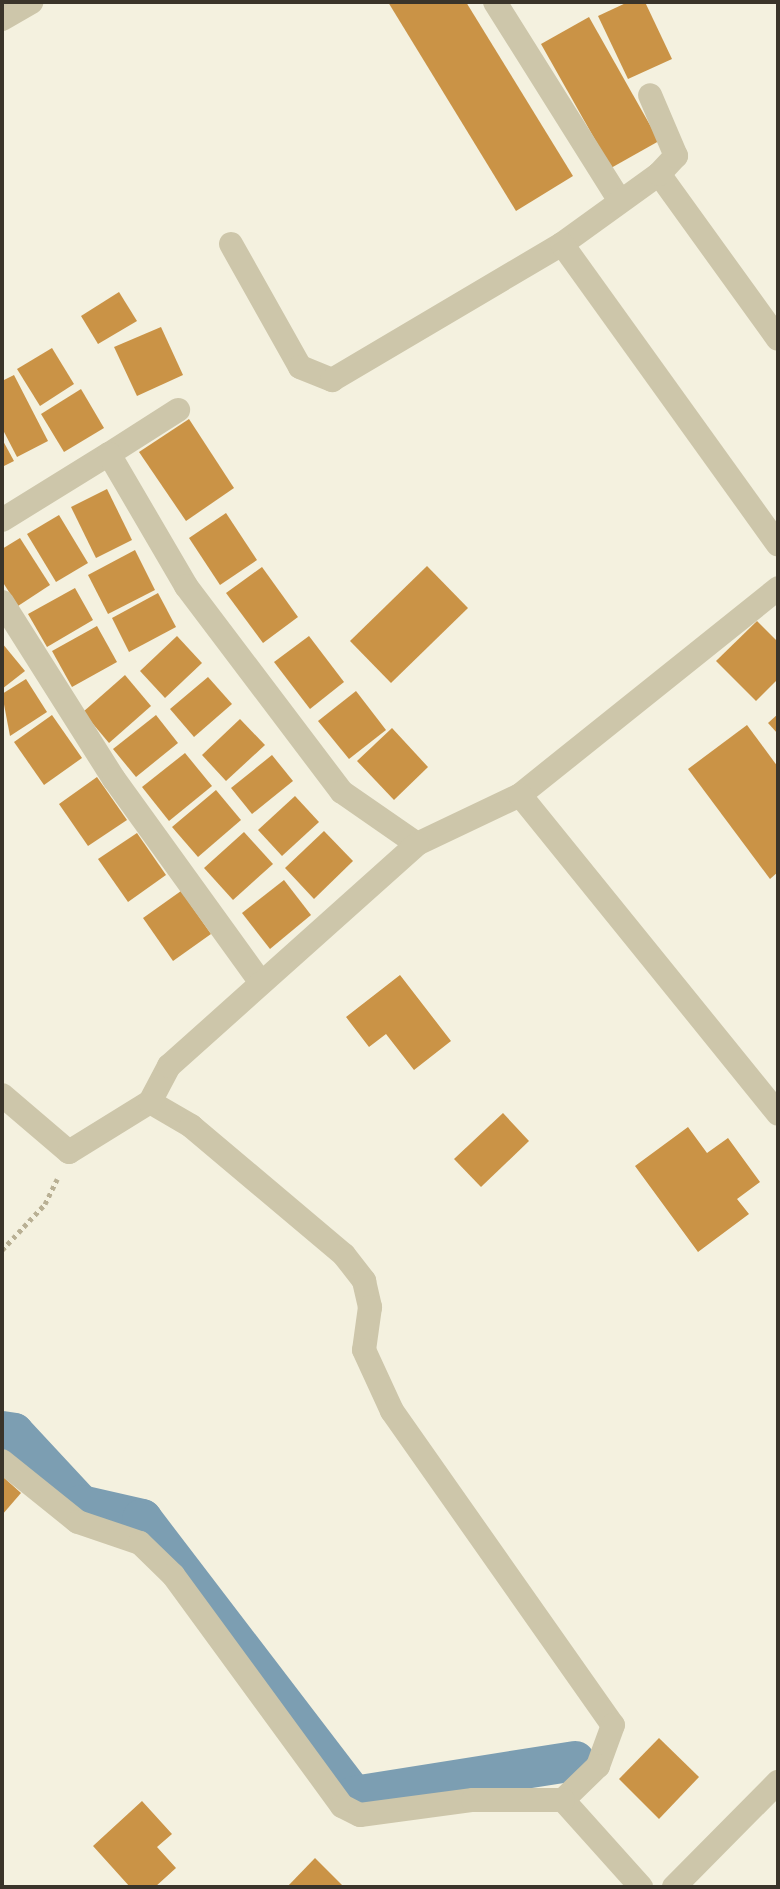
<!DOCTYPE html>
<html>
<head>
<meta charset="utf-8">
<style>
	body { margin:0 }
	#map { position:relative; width:780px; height:1889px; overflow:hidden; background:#f4f1df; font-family:"Exo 2",sans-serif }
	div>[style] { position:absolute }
	.canal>* { height:40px; margin:-20px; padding:0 20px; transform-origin:20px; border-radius:20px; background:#7c9eb2 }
	.building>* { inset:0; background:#ca9346 }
	.path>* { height:5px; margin-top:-2.5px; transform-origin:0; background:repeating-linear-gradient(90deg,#b9b094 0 4px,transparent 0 8px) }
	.minor>* { height:24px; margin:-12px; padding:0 12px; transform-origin:12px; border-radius:12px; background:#cdc6aa }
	span { translate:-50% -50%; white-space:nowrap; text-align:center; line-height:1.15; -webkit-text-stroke:6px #fbf9ec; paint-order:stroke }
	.frame { position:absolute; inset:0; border:4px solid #3a342a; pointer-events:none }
</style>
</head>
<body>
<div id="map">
	<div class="canal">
		<i style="left:2px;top:1431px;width:12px;rotate:9deg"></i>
		<i style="left:14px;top:1433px;width:98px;rotate:47.1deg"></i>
		<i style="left:81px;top:1505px;width:63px;rotate:12.9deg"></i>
		<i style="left:142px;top:1519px;width:349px;rotate:52.6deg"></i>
		<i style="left:354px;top:1796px;width:224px;rotate:-9deg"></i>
	</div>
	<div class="building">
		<i style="clip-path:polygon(388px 2px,466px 2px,573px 176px,516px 211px)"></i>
		<i style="clip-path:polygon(628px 2px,645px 2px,672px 59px,628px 79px,598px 16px)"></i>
		<i style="clip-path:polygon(589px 17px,659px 141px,611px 168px,541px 44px)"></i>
		<i style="clip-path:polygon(119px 292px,137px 321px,98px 344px,81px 316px)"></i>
		<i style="clip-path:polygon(161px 327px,183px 375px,137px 396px,114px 347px)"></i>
		<i style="clip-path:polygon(52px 348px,74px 384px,40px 406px,17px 369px)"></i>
		<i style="clip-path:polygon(14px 375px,48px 441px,17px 457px,2px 428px,2px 381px)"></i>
		<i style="clip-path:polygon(81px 389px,104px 428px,64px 452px,41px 414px)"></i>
		<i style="clip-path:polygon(189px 419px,234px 488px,186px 521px,139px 452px)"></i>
		<i style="clip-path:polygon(2px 439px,14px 461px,2px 467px)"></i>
		<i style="clip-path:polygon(107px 489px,132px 540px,96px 558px,71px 507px)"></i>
		<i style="clip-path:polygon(226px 513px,257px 560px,220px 585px,189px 538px)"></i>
		<i style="clip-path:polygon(59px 515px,88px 563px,56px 582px,27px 534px)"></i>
		<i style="clip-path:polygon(20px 538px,50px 585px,18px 606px,2px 581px,2px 549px)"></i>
		<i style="clip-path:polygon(135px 550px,155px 590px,108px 614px,88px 575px)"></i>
		<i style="clip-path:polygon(427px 566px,468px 608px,391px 683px,350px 641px)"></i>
		<i style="clip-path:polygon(262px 567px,298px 617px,263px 643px,226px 593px)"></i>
		<i style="clip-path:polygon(75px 588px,93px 620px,47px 647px,28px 614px)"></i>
		<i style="clip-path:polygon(158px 593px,176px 627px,129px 652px,112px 618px)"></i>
		<i style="clip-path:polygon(757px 621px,778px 642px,778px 679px,756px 701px,716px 661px)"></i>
		<i style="clip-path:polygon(97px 626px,117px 662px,72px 687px,52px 651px)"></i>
		<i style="clip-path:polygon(177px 636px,202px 663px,165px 698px,140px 671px)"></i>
		<i style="clip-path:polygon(309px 636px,344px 682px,310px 709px,274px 662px)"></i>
		<i style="clip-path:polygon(2px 643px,25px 671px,2px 689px)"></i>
		<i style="clip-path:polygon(125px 675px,151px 706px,109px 743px,83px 712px)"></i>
		<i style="clip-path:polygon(208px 677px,232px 704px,194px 737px,170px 709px)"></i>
		<i style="clip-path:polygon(26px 679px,47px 712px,10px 736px,2px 694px)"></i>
		<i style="clip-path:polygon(356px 691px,386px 730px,349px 759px,318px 721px)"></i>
		<i style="clip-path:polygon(778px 714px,778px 734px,768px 723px)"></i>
		<i style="clip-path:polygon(52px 715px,82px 758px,44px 785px,14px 742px)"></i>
		<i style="clip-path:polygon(156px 715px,178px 743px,136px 777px,113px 749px)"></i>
		<i style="clip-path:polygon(240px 719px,265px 745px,226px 781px,202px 755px)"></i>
		<i style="clip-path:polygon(747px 725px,778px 767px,778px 872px,770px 879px,688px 769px)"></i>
		<i style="clip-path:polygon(392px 728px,428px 767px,394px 800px,357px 761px)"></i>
		<i style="clip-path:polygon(185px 753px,212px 786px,169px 821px,142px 787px)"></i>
		<i style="clip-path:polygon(272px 755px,293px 781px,252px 814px,231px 788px)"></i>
		<i style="clip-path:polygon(97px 777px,127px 820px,88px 846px,59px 804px)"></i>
		<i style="clip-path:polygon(216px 790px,241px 820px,198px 857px,172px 827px)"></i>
		<i style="clip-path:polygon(295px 796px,319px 822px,282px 856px,258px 830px)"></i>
		<i style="clip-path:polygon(324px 831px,353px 861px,314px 899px,285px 868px)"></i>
		<i style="clip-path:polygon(244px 832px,273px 864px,233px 900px,204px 868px)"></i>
		<i style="clip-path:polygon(137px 833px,166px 875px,128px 902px,98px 859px)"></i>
		<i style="clip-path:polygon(284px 880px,311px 915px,270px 949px,242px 913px)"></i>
		<i style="clip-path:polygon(181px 891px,211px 934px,173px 961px,143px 918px)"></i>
		<i style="clip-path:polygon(400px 975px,451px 1041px,414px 1070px,386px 1034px,369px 1047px,346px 1017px)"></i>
		<i style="clip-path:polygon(503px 1113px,529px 1141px,481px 1187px,454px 1159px)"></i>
		<i style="clip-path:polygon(688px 1127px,707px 1153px,728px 1138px,760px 1182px,737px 1199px,749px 1214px,698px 1252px,635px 1166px)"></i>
		<i style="clip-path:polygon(2px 1476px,21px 1493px,2px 1515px)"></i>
		<i style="clip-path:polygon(659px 1738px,699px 1777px,659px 1819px,619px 1779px)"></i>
		<i style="clip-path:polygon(142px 1801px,172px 1834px,157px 1847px,176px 1868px,155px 1887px,130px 1887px,93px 1846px)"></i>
		<i style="clip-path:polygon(315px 1858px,344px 1887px,287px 1887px)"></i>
	</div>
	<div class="path">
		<i style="left:2px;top:1250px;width:63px;rotate:-46.9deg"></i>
		<i style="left:45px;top:1204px;width:28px;rotate:-64deg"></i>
	</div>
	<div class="minor">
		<i style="left:495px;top:2px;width:234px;rotate:57.9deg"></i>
		<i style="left:2px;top:19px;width:34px;rotate:-30deg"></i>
		<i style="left:659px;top:174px;width:203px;rotate:54.2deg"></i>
		<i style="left:231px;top:244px;width:141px;rotate:60.7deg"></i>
		<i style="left:300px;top:367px;width:35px;rotate:22deg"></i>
		<i style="left:332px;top:380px;width:267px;rotate:-30.6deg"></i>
		<i style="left:562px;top:244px;width:120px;rotate:-35.8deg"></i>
		<i style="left:659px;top:174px;width:25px;rotate:-47deg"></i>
		<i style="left:676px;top:156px;width:66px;rotate:-113.1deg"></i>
		<i style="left:562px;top:244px;width:370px;rotate:54.3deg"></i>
		<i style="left:109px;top:454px;width:82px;rotate:-32.5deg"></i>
		<i style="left:2px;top:520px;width:126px;rotate:-31.7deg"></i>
		<i style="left:109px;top:454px;width:153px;rotate:59.7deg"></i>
		<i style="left:186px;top:586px;width:258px;rotate:52.9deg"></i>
		<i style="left:342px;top:792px;width:91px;rotate:34.7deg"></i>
		<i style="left:417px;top:844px;width:114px;rotate:-25.4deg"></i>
		<i style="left:520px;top:795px;width:331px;rotate:-38.7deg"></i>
		<i style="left:2px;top:602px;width:209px;rotate:57.7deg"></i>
		<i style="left:114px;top:779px;width:251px;rotate:54.2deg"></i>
		<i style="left:520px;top:795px;width:410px;rotate:51deg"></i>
		<i style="left:2px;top:1095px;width:88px;rotate:40.4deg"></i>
		<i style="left:69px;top:1152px;width:95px;rotate:-31.7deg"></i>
		<i style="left:150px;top:1102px;width:48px;rotate:30.3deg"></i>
		<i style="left:191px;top:1126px;width:200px;rotate:40.1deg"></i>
		<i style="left:344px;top:1255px;width:33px;rotate:52deg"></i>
		<i style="left:364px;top:1281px;width:27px;rotate:77deg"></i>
		<i style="left:370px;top:1307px;width:43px;rotate:97.9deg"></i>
		<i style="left:364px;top:1350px;width:67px;rotate:65.3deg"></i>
		<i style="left:392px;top:1411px;width:384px;rotate:54.9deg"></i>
		<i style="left:613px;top:1725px;width:44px;rotate:110.1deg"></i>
		<i style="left:598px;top:1766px;width:49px;rotate:135.8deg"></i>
		<i style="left:563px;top:1800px;width:117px;rotate:48.1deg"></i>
		<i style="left:150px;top:1102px;width:41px;rotate:-62.2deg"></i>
		<i style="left:169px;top:1066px;width:333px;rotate:-41.8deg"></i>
		<i style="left:2px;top:1461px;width:97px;rotate:38.8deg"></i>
		<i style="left:78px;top:1522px;width:65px;rotate:18.7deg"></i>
		<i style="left:140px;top:1543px;width:46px;rotate:44.1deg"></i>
		<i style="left:173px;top:1575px;width:286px;rotate:53.8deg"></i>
		<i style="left:342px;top:1806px;width:20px;rotate:27deg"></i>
		<i style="left:360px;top:1815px;width:114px;rotate:-7.6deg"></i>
		<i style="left:473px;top:1800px;width:90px"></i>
		<i style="left:674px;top:1887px;width:148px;rotate:-45.3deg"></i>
	</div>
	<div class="frame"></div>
</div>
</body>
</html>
